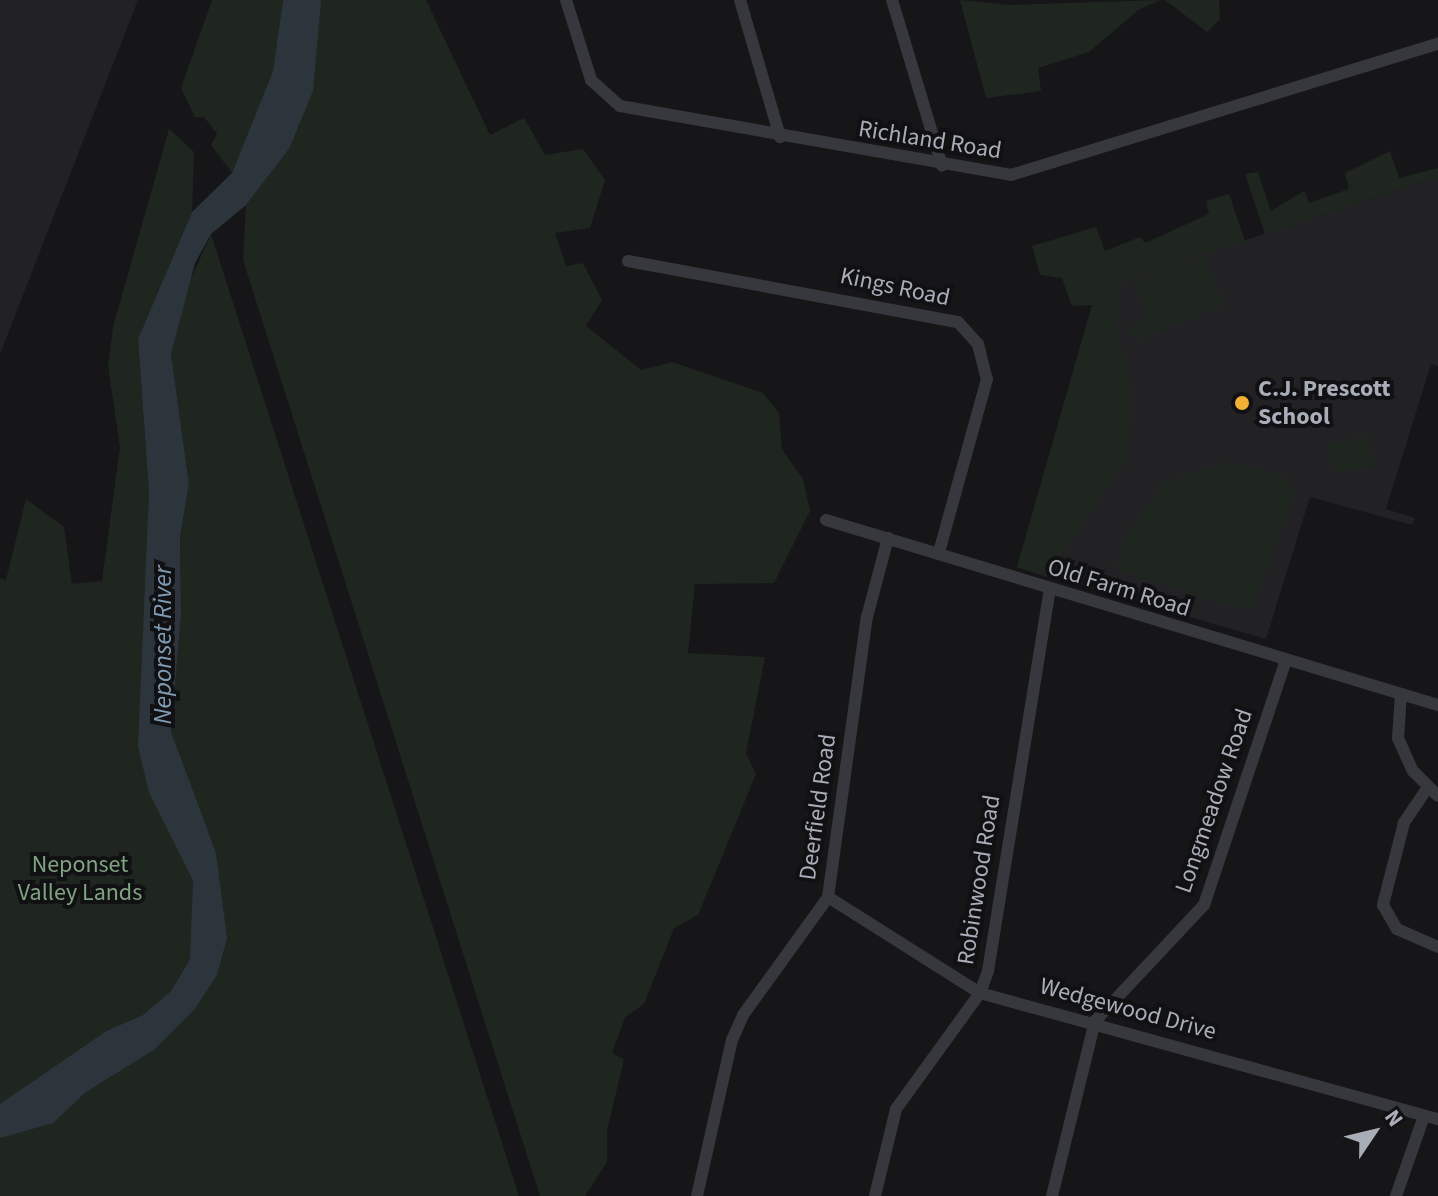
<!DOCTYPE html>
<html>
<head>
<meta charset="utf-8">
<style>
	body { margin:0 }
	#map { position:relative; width:1438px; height:1196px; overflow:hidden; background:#161618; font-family:"Source Sans 3",sans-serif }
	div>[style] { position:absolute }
	.built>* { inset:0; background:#222225 }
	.green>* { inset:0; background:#1e261f }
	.water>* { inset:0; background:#2c353c }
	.street>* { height:12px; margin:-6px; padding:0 6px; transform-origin:6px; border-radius:6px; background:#37383d }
	.dots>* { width:22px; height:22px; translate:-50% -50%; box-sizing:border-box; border:4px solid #111113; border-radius:50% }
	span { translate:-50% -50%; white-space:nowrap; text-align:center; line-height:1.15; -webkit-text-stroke:8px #111113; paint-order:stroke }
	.street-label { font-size:24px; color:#a8adb8 }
	.poi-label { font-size:24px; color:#a8adb8; font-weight:700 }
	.left { translate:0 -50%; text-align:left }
	.park-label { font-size:24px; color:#7fa381 }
	.water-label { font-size:26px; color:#7f9bb3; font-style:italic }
	.north { position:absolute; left:1334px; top:1092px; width:80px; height:80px; -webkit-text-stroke:6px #111113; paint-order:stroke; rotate:55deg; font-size:22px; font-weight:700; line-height:32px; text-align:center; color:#a8adb8 }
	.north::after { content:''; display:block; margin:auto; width:28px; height:36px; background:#a8adb8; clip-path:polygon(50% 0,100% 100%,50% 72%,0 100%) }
</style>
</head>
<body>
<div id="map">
	<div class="built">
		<i style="clip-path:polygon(0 0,138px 0,0 354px)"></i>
		<i style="clip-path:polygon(1438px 176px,1438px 366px,1431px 364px,1386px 509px,1415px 518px,1412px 525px,1310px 497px,1266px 639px,1017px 567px,1101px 276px,1122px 281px)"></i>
	</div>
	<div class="green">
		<i style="clip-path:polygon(212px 0,283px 0,273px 71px,232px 173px,211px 145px,217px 134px,204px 117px,195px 117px,181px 88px)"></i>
		<i style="clip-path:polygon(321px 0,426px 0,490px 135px,524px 118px,545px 155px,583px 149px,605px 180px,590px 228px,555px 233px,566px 266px,583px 263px,602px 300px,586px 326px,641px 370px,672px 362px,763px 393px,779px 413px,782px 449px,803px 479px,810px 511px,774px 583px,695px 584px,688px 653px,765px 657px,746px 753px,756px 774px,698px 915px,674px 928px,644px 1004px,625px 1017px,612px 1053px,624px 1059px,607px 1131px,607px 1162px,585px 1196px,540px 1196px,243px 260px,246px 205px,289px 149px)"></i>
		<i style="clip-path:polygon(960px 0,1012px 5px,1160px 0,1138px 10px,1089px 52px,1038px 68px,1041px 91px,986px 98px)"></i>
		<i style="clip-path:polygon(1165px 0,1219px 0,1220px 19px,1207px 32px)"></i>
		<i style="clip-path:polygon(169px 129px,194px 152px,192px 212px,138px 339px,149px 493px,146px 620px,175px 837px,193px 881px,195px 918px,190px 959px,171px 991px,143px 1015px,108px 1030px,87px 1091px,154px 1050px,194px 1010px,197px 806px,171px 732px,181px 615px,180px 537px,189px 484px,171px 354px,181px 301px,211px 234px,519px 1196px,0 1196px,0 578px,6px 580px,26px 499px,64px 527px,72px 584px,102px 581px,120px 447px,108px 366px,113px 327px)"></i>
		<i style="clip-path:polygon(1390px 151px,1399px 178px,1438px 168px,1438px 176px,1265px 234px,1245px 174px,1258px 172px,1271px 211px,1304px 191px,1309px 203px,1349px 189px,1345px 173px)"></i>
		<i style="clip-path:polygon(1229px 194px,1245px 241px,1122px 282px,1116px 325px,1132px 390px,1128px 458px,1047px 577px,1017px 567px,1092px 305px,1072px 306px,1062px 278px,1040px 275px,1032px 246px,1096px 227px,1105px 251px,1140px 237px,1145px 243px,1209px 214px,1206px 201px)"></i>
		<i style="clip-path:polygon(1205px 257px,1224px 305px,1136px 341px,1130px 327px,1149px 319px,1134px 281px)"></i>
		<i style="clip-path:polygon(1368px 435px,1374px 465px,1334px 474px,1327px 444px)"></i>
		<i style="clip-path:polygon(1224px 462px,1281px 474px,1296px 490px,1254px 605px,1241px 610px,1116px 569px,1124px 538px,1164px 483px)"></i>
	</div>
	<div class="water">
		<i style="clip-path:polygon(283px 0,321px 0,313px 91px,289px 149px,246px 205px,211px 234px,195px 263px,171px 354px,189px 484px,180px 537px,181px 615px,171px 732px,216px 853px,227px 938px,217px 975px,194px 1010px,154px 1050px,86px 1092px,53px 1123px,0 1138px,0 1104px,108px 1030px,143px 1015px,171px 991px,190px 959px,193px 881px,149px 792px,138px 747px,149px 493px,138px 339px,192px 212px,232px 173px,273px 71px)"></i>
	</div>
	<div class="street">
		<i style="left:566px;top:0;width:84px;rotate:72.6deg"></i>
		<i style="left:591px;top:80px;width:39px;rotate:42deg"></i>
		<i style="left:620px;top:106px;width:397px;rotate:10deg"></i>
		<i style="left:1011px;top:175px;width:447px;rotate:-17.1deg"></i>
		<i style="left:740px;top:0;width:143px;rotate:73.7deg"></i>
		<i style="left:892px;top:0;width:173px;rotate:73.2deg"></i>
		<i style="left:628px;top:261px;width:336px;rotate:10.5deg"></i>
		<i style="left:958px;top:322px;width:30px;rotate:48deg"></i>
		<i style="left:978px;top:344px;width:36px;rotate:76deg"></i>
		<i style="left:987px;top:379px;width:180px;rotate:105.5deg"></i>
		<i style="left:826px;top:520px;width:639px;rotate:16.82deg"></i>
		<i style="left:1401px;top:694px;width:44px;rotate:93.9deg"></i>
		<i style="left:1398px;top:738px;width:36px;rotate:66deg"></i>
		<i style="left:1413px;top:771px;width:35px;rotate:45deg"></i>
		<i style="left:1426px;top:790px;width:40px;rotate:124deg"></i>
		<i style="left:1404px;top:823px;width:85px;rotate:104.4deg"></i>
		<i style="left:1383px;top:905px;width:28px;rotate:60deg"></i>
		<i style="left:1397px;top:929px;width:45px;rotate:23.7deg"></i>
		<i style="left:828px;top:897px;width:180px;rotate:32.3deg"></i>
		<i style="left:980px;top:993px;width:475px;rotate:15.4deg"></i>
		<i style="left:697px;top:1196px;width:160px;rotate:-77.4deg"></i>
		<i style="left:732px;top:1040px;width:27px;rotate:-66deg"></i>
		<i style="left:743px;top:1015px;width:145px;rotate:-54.2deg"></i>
		<i style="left:828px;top:897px;width:283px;rotate:-82.1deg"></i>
		<i style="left:867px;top:617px;width:82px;rotate:-75.1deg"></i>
		<i style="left:875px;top:1196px;width:89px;rotate:-76.4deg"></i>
		<i style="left:896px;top:1109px;width:143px;rotate:-54.1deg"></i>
		<i style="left:980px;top:993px;width:23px;rotate:-70deg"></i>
		<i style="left:988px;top:971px;width:386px;rotate:-80.8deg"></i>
		<i style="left:1052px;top:1196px;width:180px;rotate:-76.2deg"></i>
		<i style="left:1095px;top:1021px;width:159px;rotate:-46.8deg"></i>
		<i style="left:1204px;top:905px;width:255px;rotate:-71.5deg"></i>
		<i style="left:1396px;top:1196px;width:85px;rotate:-70.7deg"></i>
	</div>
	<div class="dots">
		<i style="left:1242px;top:403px;background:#f2b134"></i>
	</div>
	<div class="street-label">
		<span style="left:930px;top:140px;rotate:9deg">Richland Road</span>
		<span style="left:895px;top:287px;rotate:12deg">Kings Road</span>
		<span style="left:1119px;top:588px;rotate:17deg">Old Farm Road</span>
		<span style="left:1214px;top:801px;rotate:-71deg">Longmeadow Road</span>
		<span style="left:818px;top:807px;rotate:-82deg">Deerfield Road</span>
		<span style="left:979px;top:880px;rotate:-81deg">Robinwood Road</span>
		<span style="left:1128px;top:1009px;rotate:15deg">Wedgewood Drive</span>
	</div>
	<div class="poi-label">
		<span class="left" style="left:1258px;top:403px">C.J. Prescott<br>School</span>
	</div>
	<div class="park-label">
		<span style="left:80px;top:879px">Neponset<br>Valley Lands</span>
	</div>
	<div class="water-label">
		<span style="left:163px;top:645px;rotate:-90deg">Neponset River</span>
	</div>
	<div class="north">N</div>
</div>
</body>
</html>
